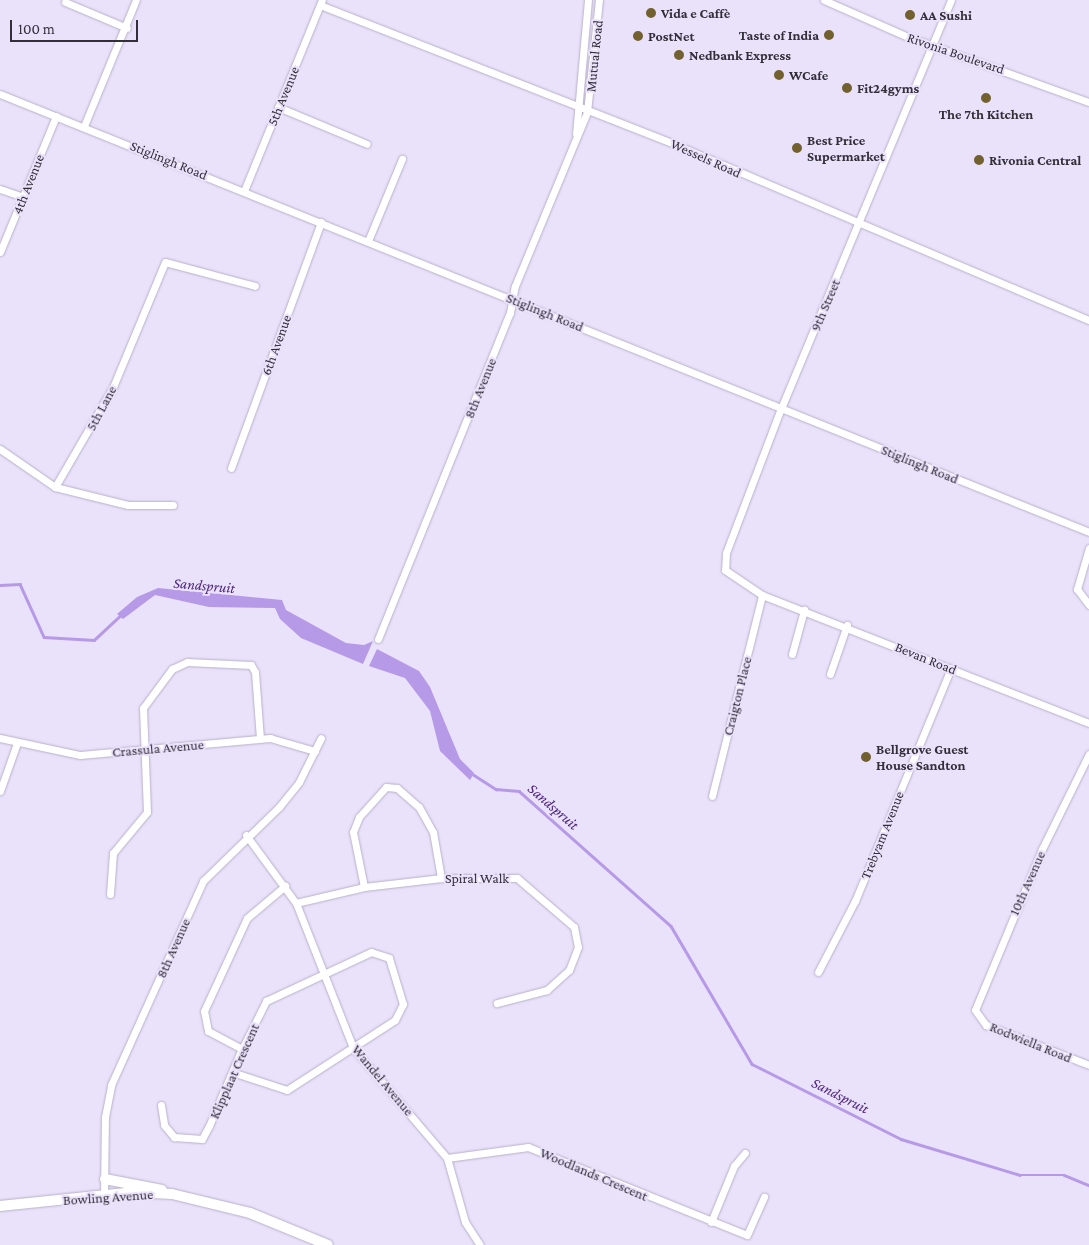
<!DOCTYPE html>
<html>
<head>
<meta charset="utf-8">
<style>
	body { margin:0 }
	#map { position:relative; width:1089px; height:1245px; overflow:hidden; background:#eae2fb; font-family:"Crimson Pro",serif }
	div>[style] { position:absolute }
	.water>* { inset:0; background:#b79ae7 }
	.stream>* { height:2.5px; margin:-1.25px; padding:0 1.25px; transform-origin:1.25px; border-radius:1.25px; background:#b79ae7 }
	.roads { filter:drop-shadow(0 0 1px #b8b0c9) drop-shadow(0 0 1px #b8b0c9) }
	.minor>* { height:7px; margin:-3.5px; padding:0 3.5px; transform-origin:3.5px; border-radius:3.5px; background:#fff }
	.secondary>* { height:10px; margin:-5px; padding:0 5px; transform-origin:5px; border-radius:5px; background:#fff }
	.dots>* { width:14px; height:14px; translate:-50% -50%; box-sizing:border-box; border:2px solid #eae2fb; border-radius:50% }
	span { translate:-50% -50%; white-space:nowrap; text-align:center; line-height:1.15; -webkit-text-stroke:4px #eae2fb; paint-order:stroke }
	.poi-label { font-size:14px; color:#322f38; font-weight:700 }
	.left { translate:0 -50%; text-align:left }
	.right { translate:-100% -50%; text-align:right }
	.street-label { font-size:14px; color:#322f38 }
	.water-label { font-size:15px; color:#4e257e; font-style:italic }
	.scale { position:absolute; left:10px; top:20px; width:128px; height:22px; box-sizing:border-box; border:2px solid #322f38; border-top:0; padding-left:6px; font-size:15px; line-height:18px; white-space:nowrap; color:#322f38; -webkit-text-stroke:4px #eae2fb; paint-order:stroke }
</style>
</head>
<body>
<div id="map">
	<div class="water">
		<i style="clip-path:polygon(158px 588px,282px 600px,286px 610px,346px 643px,364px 645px,373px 641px,363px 664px,301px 638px,280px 619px,275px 608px,209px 607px,155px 595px,123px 619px,117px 614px,137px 597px)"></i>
		<i style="clip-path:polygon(377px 649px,419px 671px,430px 687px,460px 759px,474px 773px,470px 780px,440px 751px,430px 711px,405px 678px,369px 666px)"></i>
	</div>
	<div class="stream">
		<i style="left:0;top:585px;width:20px;rotate:-3deg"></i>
		<i style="left:20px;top:584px;width:58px;rotate:65.6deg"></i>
		<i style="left:44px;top:637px;width:50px;rotate:3.4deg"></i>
		<i style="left:94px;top:640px;width:38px;rotate:-43deg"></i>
		<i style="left:471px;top:773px;width:30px;rotate:33deg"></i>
		<i style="left:496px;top:789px;width:23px;rotate:5deg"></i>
		<i style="left:519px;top:791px;width:203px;rotate:41.6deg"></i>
		<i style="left:671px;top:926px;width:160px;rotate:59.6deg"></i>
		<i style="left:752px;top:1064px;width:167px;rotate:26.7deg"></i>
		<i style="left:901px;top:1139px;width:124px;rotate:16.8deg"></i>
		<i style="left:1020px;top:1175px;width:44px"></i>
		<i style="left:1064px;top:1175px;width:27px;rotate:22deg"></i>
	</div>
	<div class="roads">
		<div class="minor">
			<i style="left:824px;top:0;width:92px;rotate:23.8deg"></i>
			<i style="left:908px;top:37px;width:192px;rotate:19.8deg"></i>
			<i style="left:951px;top:0;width:442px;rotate:112.6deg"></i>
			<i style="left:781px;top:408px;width:155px;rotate:110.8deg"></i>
			<i style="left:726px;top:553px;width:17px;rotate:93deg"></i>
			<i style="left:725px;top:570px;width:45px;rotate:34deg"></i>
			<i style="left:762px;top:595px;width:351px;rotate:21.4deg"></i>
			<i style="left:65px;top:2px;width:67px;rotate:22.8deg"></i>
			<i style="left:320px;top:5px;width:380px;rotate:21.4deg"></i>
			<i style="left:674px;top:144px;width:451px;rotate:23deg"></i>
			<i style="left:0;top:94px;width:1174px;rotate:21.91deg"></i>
			<i style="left:278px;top:107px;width:96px;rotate:22.6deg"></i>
			<i style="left:84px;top:126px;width:136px;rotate:-67.6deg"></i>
			<i style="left:576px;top:134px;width:135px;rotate:-84.9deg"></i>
			<i style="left:0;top:189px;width:24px;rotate:19deg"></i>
			<i style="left:244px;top:191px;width:206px;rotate:-67.8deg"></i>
			<i style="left:368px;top:241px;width:89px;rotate:-67.5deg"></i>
			<i style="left:0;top:252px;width:147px;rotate:-67.6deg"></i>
			<i style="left:0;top:449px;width:67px;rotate:34.6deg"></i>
			<i style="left:55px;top:487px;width:116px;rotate:-59.9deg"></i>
			<i style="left:113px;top:387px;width:135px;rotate:-67.4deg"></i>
			<i style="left:165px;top:262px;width:93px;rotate:14.9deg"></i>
			<i style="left:231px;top:468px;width:262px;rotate:-69.9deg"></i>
			<i style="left:55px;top:487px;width:75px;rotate:13.9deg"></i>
			<i style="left:128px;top:505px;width:45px"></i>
			<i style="left:1089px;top:548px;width:43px;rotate:106.3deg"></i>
			<i style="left:1077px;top:589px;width:20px;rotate:53deg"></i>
			<i style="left:378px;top:639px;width:352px;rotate:-68deg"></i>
			<i style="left:510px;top:313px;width:27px;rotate:-80deg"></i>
			<i style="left:515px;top:286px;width:188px;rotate:-67.5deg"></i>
			<i style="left:587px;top:112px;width:113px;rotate:-83.9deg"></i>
			<i style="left:792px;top:654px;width:46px;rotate:-74.7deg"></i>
			<i style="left:830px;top:674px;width:52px;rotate:-70.9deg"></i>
			<i style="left:0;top:738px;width:82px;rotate:12deg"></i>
			<i style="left:80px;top:755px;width:191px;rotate:-5.1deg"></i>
			<i style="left:270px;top:738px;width:47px;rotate:16.1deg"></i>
			<i style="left:1089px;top:754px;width:106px;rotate:116.3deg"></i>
			<i style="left:1042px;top:849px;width:174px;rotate:112.6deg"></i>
			<i style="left:975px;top:1010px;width:19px;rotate:54deg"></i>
			<i style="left:986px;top:1025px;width:110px;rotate:21.2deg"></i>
			<i style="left:0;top:791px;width:51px;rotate:-70.5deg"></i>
			<i style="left:712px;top:796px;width:207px;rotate:-76deg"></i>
			<i style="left:246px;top:835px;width:84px;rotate:53.7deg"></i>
			<i style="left:296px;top:903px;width:156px;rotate:68.5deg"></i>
			<i style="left:353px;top:1048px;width:145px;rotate:49.5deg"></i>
			<i style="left:447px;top:1158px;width:66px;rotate:74.3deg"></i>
			<i style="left:465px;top:1222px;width:27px;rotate:57deg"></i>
			<i style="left:364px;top:887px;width:56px;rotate:-101.3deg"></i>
			<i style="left:353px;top:832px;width:16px;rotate:-68deg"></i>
			<i style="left:359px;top:817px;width:40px;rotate:-48deg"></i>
			<i style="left:386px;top:787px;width:11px;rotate:5deg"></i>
			<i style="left:397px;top:788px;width:29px;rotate:41deg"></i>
			<i style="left:419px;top:807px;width:29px;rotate:61deg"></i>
			<i style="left:433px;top:832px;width:47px;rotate:80.1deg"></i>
			<i style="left:110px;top:894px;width:41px;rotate:-85.8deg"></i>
			<i style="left:113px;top:853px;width:53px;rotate:-50.3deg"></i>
			<i style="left:147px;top:812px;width:104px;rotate:-92.2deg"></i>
			<i style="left:143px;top:708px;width:49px;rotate:-53.4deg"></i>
			<i style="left:172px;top:669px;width:17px;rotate:-25deg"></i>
			<i style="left:187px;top:662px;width:64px;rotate:2.7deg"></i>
			<i style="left:251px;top:665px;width:8px;rotate:60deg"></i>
			<i style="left:255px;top:672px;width:66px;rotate:85.7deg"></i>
			<i style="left:296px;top:903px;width:70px;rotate:-13.2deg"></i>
			<i style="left:364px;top:887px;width:78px;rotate:-6.7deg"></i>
			<i style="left:441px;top:878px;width:76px"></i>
			<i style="left:517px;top:878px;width:75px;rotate:40.7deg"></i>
			<i style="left:574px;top:927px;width:20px;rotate:79deg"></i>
			<i style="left:578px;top:947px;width:25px;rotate:111deg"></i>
			<i style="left:569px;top:970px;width:30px;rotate:138deg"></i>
			<i style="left:547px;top:990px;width:52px;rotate:165.4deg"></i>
			<i style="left:818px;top:972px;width:80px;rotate:-62.5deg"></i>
			<i style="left:855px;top:901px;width:252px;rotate:-67.6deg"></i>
			<i style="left:242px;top:1049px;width:38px;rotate:-152deg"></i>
			<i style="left:208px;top:1031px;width:20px;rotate:-101deg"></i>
			<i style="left:204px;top:1011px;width:102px;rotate:-65.2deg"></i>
			<i style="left:247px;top:918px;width:50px;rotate:-40.1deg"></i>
			<i style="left:161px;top:1105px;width:20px;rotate:81deg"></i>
			<i style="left:164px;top:1125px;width:16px;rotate:50deg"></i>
			<i style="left:174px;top:1137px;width:28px;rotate:4deg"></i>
			<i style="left:202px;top:1139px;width:15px;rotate:-62deg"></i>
			<i style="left:209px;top:1126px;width:13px;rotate:-67deg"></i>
			<i style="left:214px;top:1114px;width:46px;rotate:-66.8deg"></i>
			<i style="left:232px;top:1072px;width:25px;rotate:-67deg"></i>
			<i style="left:242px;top:1049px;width:54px;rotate:-63.4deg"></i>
			<i style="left:266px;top:1001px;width:116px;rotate:-25deg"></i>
			<i style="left:371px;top:952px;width:19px;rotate:18deg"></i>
			<i style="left:389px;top:958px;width:48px;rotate:73.1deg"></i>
			<i style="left:403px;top:1004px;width:18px;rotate:117deg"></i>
			<i style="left:395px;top:1020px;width:129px;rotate:147.1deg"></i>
			<i style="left:287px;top:1090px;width:58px;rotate:-161.9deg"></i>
			<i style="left:447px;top:1158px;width:82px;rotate:-7.7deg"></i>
			<i style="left:528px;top:1147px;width:236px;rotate:21.9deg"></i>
			<i style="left:747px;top:1235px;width:42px;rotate:-65.9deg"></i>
			<i style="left:104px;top:1195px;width:78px;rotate:-89.3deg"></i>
			<i style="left:105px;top:1117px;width:33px;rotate:-79deg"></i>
			<i style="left:111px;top:1085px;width:224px;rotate:-65.7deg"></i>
			<i style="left:203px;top:881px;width:106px;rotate:-44.2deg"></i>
			<i style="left:279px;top:807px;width:32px;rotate:-51deg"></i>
			<i style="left:299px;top:782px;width:49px;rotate:-63.4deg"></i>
			<i style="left:711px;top:1222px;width:61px;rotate:-67.7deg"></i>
			<i style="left:734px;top:1166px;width:17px;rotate:-50deg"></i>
		</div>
		<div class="secondary">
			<i style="left:105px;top:1179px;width:58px;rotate:10.9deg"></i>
			<i style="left:0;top:1206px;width:136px;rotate:-5.9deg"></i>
			<i style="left:135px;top:1192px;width:37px;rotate:3deg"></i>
			<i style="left:172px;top:1194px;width:80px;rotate:13.7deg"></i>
			<i style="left:250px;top:1213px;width:84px;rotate:22.3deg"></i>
		</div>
	</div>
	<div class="dots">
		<i style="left:651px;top:13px;background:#72612f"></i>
		<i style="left:910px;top:15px;background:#72612f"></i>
		<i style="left:829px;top:35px;background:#72612f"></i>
		<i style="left:638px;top:36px;background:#72612f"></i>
		<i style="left:679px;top:55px;background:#72612f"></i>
		<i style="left:779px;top:75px;background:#72612f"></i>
		<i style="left:847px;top:88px;background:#72612f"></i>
		<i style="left:986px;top:98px;background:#72612f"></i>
		<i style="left:797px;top:148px;background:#72612f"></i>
		<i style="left:979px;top:160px;background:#72612f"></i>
		<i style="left:866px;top:757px;background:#72612f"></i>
	</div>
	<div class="poi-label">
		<span class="left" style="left:661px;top:13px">Vida e Caffè</span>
		<span class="left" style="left:920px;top:15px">AA Sushi</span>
		<span class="right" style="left:819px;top:35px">Taste of India</span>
		<span class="left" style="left:648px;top:36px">PostNet</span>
		<span class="left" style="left:689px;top:55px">Nedbank Express</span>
		<span class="left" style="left:789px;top:75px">WCafe</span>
		<span class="left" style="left:857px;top:88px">Fit24gyms</span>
		<span style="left:986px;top:114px">The 7th Kitchen</span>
		<span class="left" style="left:807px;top:148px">Best Price<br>Supermarket</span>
		<span class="left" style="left:989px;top:160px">Rivonia Central</span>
		<span class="left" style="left:876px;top:757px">Bellgrove Guest<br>House Sandton</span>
	</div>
	<div class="street-label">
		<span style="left:956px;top:53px;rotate:19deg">Rivonia Boulevard</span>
		<span style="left:594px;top:56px;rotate:-84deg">Mutual Road</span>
		<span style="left:283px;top:96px;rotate:-68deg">5th Avenue</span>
		<span style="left:706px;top:158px;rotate:24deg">Wessels Road</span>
		<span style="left:169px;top:160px;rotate:22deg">Stiglingh Road</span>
		<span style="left:28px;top:184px;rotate:-68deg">4th Avenue</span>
		<span style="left:825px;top:305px;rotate:-67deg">9th Street</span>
		<span style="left:545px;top:312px;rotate:22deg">Stiglingh Road</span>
		<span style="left:276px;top:345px;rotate:-70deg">6th Avenue</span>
		<span style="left:480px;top:388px;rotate:-68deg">8th Avenue</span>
		<span style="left:101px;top:408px;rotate:-62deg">5th Lane</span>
		<span style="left:920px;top:464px;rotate:22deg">Stiglingh Road</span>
		<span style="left:926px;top:658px;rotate:22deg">Bevan Road</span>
		<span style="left:737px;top:696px;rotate:-76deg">Craigton Place</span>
		<span style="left:158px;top:748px;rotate:-5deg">Crassula Avenue</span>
		<span style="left:882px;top:835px;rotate:-68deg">Trebyam Avenue</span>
		<span style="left:477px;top:878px">Spiral Walk</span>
		<span style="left:1027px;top:883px;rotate:-66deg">10th Avenue</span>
		<span style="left:173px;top:948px;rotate:-66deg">8th Avenue</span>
		<span style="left:1031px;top:1042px;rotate:22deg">Rodwiella Road</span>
		<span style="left:234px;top:1071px;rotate:-66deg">Klipplaat Crescent</span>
		<span style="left:383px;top:1080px;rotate:50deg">Wandel Avenue</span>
		<span style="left:594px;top:1174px;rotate:23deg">Woodlands Crescent</span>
		<span style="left:108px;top:1197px;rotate:-4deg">Bowling Avenue</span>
	</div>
	<div class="water-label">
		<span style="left:204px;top:586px;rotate:5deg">Sandspruit</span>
		<span style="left:553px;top:807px;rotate:41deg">Sandspruit</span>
		<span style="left:840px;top:1096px;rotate:27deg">Sandspruit</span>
	</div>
	<div class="scale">100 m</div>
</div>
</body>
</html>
